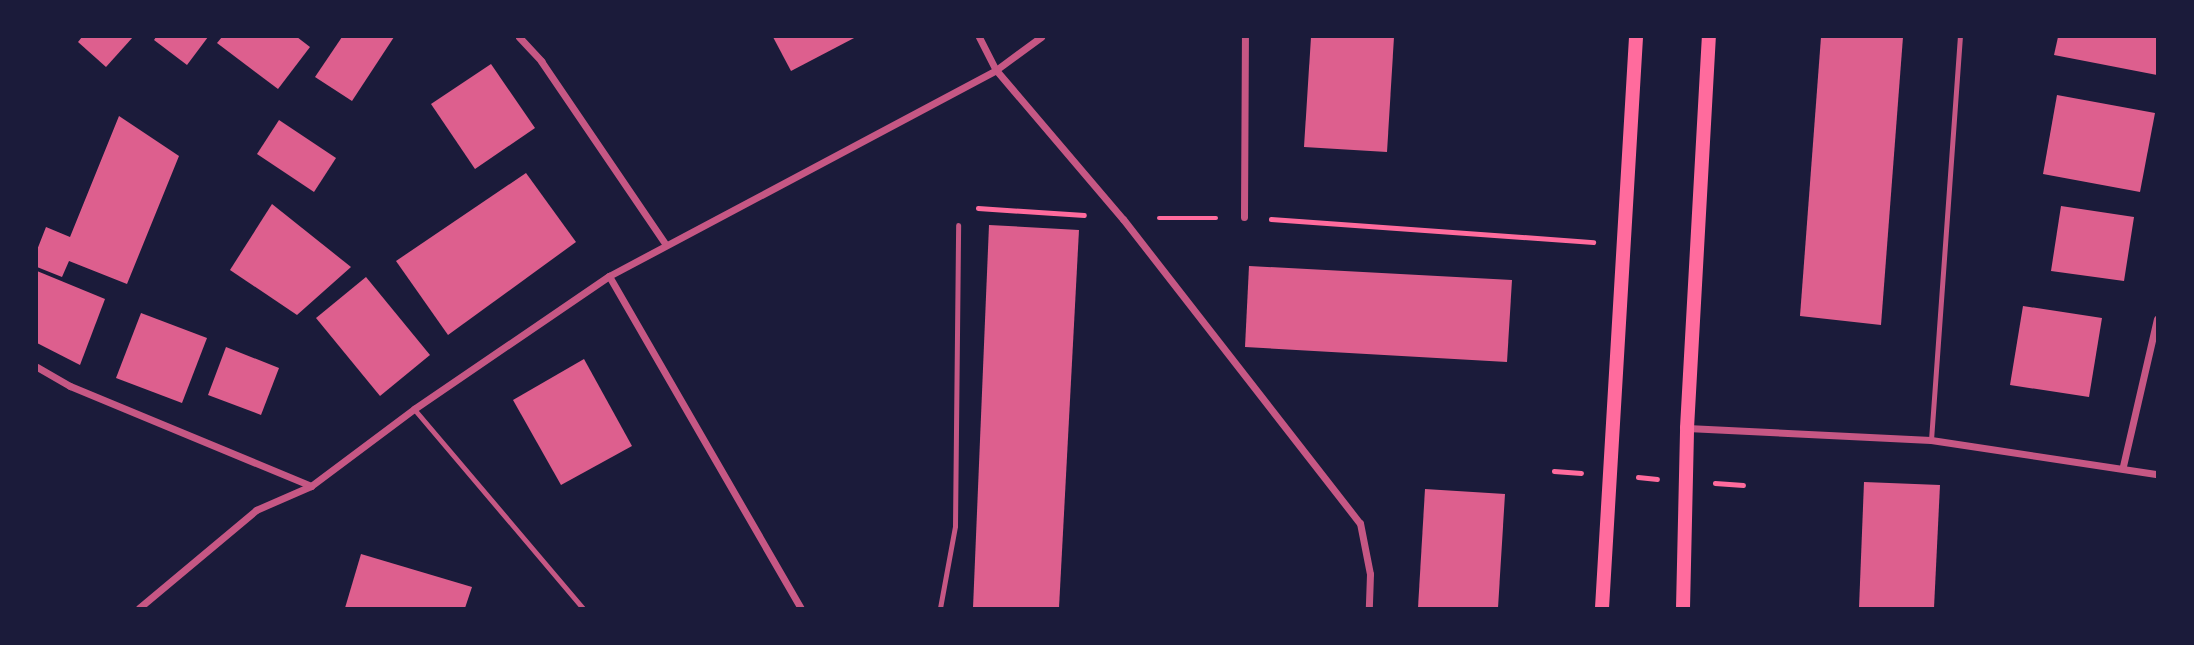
<!DOCTYPE html>
<html>
<head>
<meta charset="utf-8">
<style>
	body { margin:0 }
	#map { position:relative; width:2194px; height:645px; overflow:hidden; background:#1b1b3a; font-family:"Source Serif 4",serif }
	div>[style] { position:absolute }
	.building>* { inset:0; background:#dd5f8e }
	.path>* { height:4.5px; margin:-2.25px; padding:0 2.25px; transform-origin:2.25px; border-radius:2.25px; background:#ff6b9d }
	.service>* { height:5px; margin:-2.5px; padding:0 2.5px; transform-origin:2.5px; border-radius:2.5px; background:#c65784 }
	.minor>* { height:7px; margin:-3.5px; padding:0 3.5px; transform-origin:3.5px; border-radius:3.5px; background:#c65784 }
	.secondary>* { height:14px; margin:-7px; padding:0 7px; transform-origin:7px; border-radius:7px; background:#ff6b9d }
	span { translate:-50% -50%; white-space:nowrap; text-align:center; line-height:1.15; -webkit-text-stroke:5px #1b1b3a; paint-order:stroke }
	.frame { position:absolute; inset:0; border:38px solid #1b1b3a; pointer-events:none }
</style>
</head>
<body>
<div id="map">
	<div class="building">
		<i style="clip-path:polygon(82px 37px,133px 37px,106px 67px,78px 42px)"></i>
		<i style="clip-path:polygon(156px 37px,208px 37px,187px 65px,154px 40px)"></i>
		<i style="clip-path:polygon(222px 37px,297px 37px,310px 47px,278px 89px,217px 43px)"></i>
		<i style="clip-path:polygon(342px 37px,394px 37px,352px 101px,315px 77px)"></i>
		<i style="clip-path:polygon(773px 37px,856px 37px,791px 71px)"></i>
		<i style="clip-path:polygon(1311px 37px,1394px 37px,1387px 152px,1304px 147px)"></i>
		<i style="clip-path:polygon(1821px 37px,1903px 37px,1881px 325px,1800px 316px)"></i>
		<i style="clip-path:polygon(2058px 37px,2157px 37px,2157px 75px,2054px 55px)"></i>
		<i style="clip-path:polygon(491px 64px,535px 128px,475px 169px,431px 104px)"></i>
		<i style="clip-path:polygon(2057px 95px,2155px 113px,2140px 192px,2043px 174px)"></i>
		<i style="clip-path:polygon(119px 116px,179px 156px,127px 284px,69px 261px,62px 277px,37px 267px,37px 250px,46px 227px,70px 237px)"></i>
		<i style="clip-path:polygon(279px 120px,336px 158px,314px 192px,257px 154px)"></i>
		<i style="clip-path:polygon(526px 173px,576px 242px,448px 335px,396px 261px)"></i>
		<i style="clip-path:polygon(272px 204px,351px 267px,297px 315px,230px 270px)"></i>
		<i style="clip-path:polygon(2061px 206px,2134px 217px,2124px 281px,2051px 271px)"></i>
		<i style="clip-path:polygon(989px 225px,1079px 230px,1059px 608px,973px 608px)"></i>
		<i style="clip-path:polygon(1249px 266px,1512px 280px,1507px 362px,1245px 347px)"></i>
		<i style="clip-path:polygon(37px 271px,105px 299px,80px 365px,37px 343px)"></i>
		<i style="clip-path:polygon(366px 277px,430px 355px,380px 396px,316px 318px)"></i>
		<i style="clip-path:polygon(2023px 306px,2102px 318px,2089px 397px,2010px 385px)"></i>
		<i style="clip-path:polygon(141px 313px,207px 338px,182px 403px,116px 378px)"></i>
		<i style="clip-path:polygon(226px 347px,279px 368px,261px 415px,208px 395px)"></i>
		<i style="clip-path:polygon(584px 359px,632px 446px,561px 485px,513px 400px)"></i>
		<i style="clip-path:polygon(1864px 482px,1940px 485px,1934px 608px,1859px 608px)"></i>
		<i style="clip-path:polygon(1425px 489px,1505px 494px,1498px 608px,1418px 608px)"></i>
		<i style="clip-path:polygon(361px 554px,472px 587px,465px 608px,345px 608px)"></i>
	</div>
	<div class="path">
		<i style="left:978px;top:208px;width:106px;rotate:3.8deg"></i>
		<i style="left:1159px;top:218px;width:57px"></i>
		<i style="left:1271px;top:219px;width:323px;rotate:4.1deg"></i>
		<i style="left:1554px;top:471px;width:27px;rotate:4deg"></i>
		<i style="left:1638px;top:477px;width:19px;rotate:6deg"></i>
		<i style="left:1715px;top:483px;width:28px;rotate:4deg"></i>
	</div>
	<div class="service">
		<i style="left:414px;top:409px;width:261px;rotate:49.7deg"></i>
		<i style="left:1931px;top:440px;width:404px;rotate:-85.9deg"></i>
		<i style="left:940px;top:608px;width:83px;rotate:-79.6deg"></i>
		<i style="left:955px;top:526px;width:301px;rotate:-89.4deg"></i>
	</div>
	<div class="minor">
		<i style="left:519px;top:37px;width:33px;rotate:47deg"></i>
		<i style="left:541px;top:61px;width:222px;rotate:55.8deg"></i>
		<i style="left:979px;top:37px;width:37px;rotate:63deg"></i>
		<i style="left:996px;top:70px;width:196px;rotate:49.6deg"></i>
		<i style="left:1123px;top:219px;width:385px;rotate:52.1deg"></i>
		<i style="left:1360px;top:523px;width:52px;rotate:78.9deg"></i>
		<i style="left:1370px;top:574px;width:34px;rotate:92deg"></i>
		<i style="left:1244px;top:217px;width:180px;rotate:-89.7deg"></i>
		<i style="left:609px;top:276px;width:384px;rotate:60deg"></i>
		<i style="left:37px;top:367px;width:38px;rotate:30deg"></i>
		<i style="left:70px;top:386px;width:261px;rotate:22.5deg"></i>
		<i style="left:1687px;top:428px;width:244px;rotate:2.8deg"></i>
		<i style="left:1931px;top:440px;width:229px;rotate:8.6deg"></i>
		<i style="left:2123px;top:466px;width:151px;rotate:-77deg"></i>
		<i style="left:139px;top:608px;width:153px;rotate:-39.9deg"></i>
		<i style="left:256px;top:510px;width:60px;rotate:-23.6deg"></i>
		<i style="left:311px;top:486px;width:129px;rotate:-36.8deg"></i>
		<i style="left:414px;top:409px;width:236px;rotate:-34.3deg"></i>
		<i style="left:609px;top:276px;width:438px;rotate:-28deg"></i>
		<i style="left:996px;top:70px;width:56px;rotate:-36.3deg"></i>
	</div>
	<div class="secondary">
		<i style="left:1602px;top:608px;width:572px;rotate:-86.59deg"></i>
		<i style="left:1683px;top:608px;width:180px;rotate:-88.7deg"></i>
		<i style="left:1687px;top:428px;width:392px;rotate:-86.8deg"></i>
	</div>
	<div class="frame"></div>
</div>
</body>
</html>
